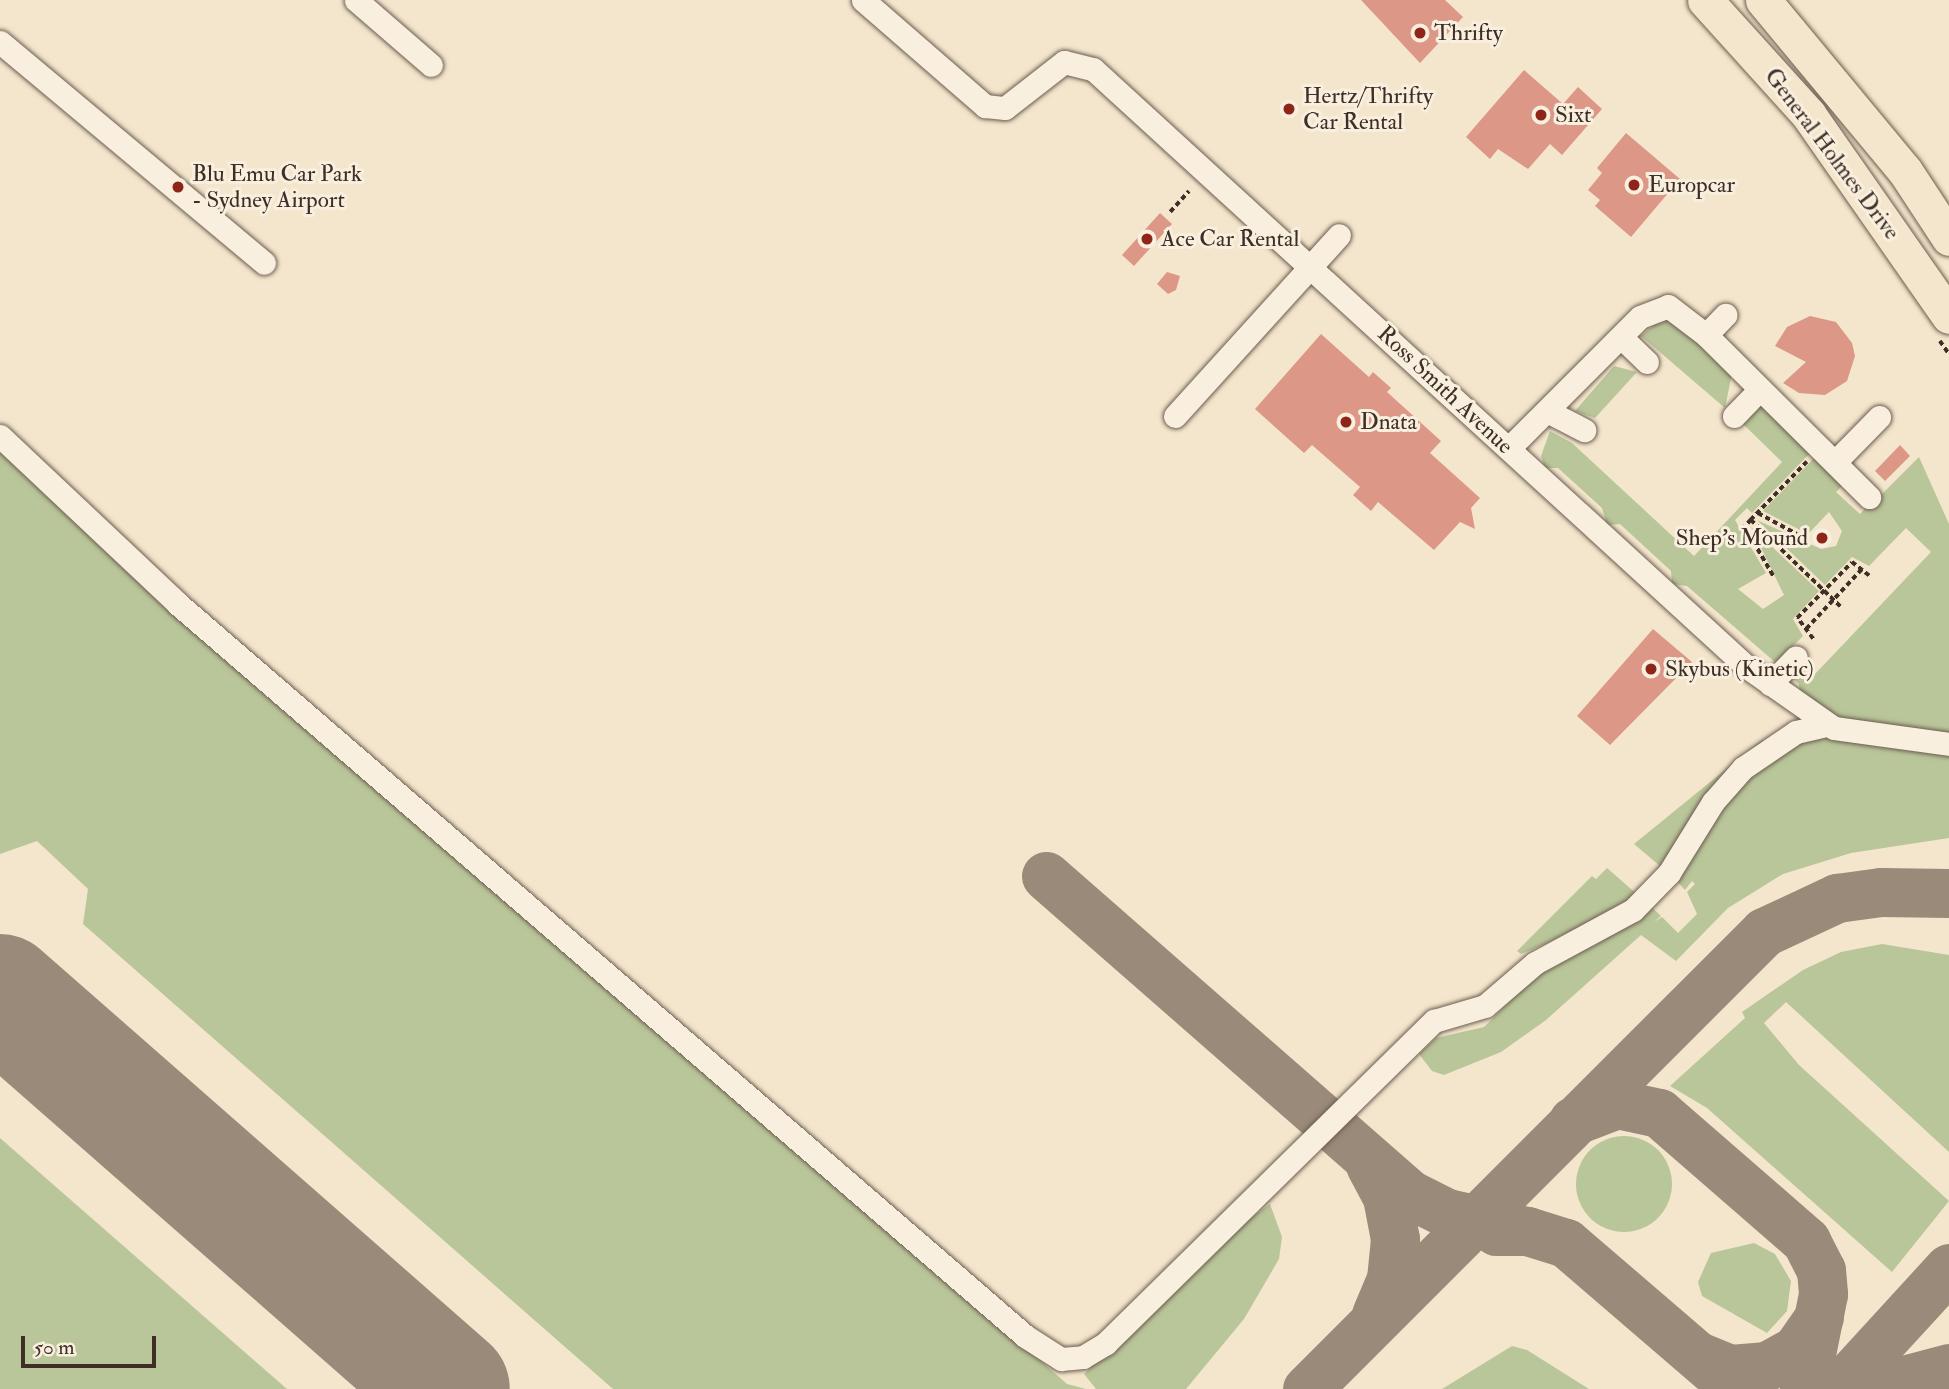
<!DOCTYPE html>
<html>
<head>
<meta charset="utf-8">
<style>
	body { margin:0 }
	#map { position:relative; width:1949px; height:1389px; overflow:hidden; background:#f4e6cc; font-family:"IM FELL Double Pica",serif }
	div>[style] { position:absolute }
	.green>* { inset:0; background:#b9c699 }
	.round { border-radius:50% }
	.taxiway>* { height:49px; margin:-24.5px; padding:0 24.5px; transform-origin:24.5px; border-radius:24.5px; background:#9a8a79 }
	.runway>* { height:122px; margin:-61px; padding:0 61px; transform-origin:61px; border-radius:61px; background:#9a8a79 }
	.building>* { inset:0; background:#dd9787 }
	.path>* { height:3.5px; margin-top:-1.75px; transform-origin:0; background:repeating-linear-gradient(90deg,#3f2e26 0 5px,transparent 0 8.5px) }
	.roads { filter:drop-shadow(0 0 2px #6c5c50) drop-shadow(0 0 2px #6c5c50) }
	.minor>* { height:23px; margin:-11.5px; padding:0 11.5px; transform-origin:11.5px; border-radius:11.5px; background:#f8efde }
	.highway>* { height:35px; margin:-17.5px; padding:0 17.5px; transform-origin:17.5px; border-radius:17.5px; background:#f4e6cc }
	.dots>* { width:19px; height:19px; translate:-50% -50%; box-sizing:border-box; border:4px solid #f8efde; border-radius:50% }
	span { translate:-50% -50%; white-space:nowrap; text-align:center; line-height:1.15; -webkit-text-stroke:6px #f8efde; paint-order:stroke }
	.poi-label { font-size:23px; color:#3f2e26 }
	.left { translate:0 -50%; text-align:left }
	.right { translate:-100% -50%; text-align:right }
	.street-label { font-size:23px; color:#3f2e26 }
	.scale { position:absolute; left:21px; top:1336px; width:135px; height:32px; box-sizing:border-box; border:4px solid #3f2e26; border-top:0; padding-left:9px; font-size:21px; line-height:24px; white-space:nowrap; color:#3f2e26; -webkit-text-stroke:5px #f8efde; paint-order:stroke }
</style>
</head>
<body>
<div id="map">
	<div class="green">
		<i style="clip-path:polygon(1672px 319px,1732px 373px,1725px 408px,1641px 336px,1656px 323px)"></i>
		<i style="clip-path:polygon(1614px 366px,1637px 372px,1595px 418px,1575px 411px)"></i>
		<i style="clip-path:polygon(1764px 403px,1813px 450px,1752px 513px,1747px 508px,1735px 520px,1766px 573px,1738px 589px,1763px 609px,1784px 595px,1751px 527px,1819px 591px,1793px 619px,1803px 636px,1776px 663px,1687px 586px,1672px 584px,1671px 571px,1620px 524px,1607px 525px,1602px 508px,1558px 468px,1545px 468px,1541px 456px,1550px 431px,1572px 443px,1694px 556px,1782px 462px,1743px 424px)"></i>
		<i style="clip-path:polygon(0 447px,1067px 1384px,1086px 1389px,613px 1389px,83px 924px,88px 889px,37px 841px,0 854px)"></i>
		<i style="clip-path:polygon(1817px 455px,1846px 482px,1836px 492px,1860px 514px,1877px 496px,1850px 463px,1882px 494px,1919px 457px,1949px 524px,1949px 738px,1845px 723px,1800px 696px,1799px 684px,1790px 676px,1802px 662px,1815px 674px,1931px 552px,1906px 528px,1869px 566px,1852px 557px,1825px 585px,1757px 520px,1821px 549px,1836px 546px,1842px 531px,1829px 512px,1808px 534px,1763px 511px)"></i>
		<i style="clip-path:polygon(1820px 736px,1949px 749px,1949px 838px,1851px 853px,1783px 874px,1728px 908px,1676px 961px,1641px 935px,1546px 1020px,1501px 1052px,1444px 1075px,1432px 1071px,1419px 1054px,1436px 1038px,1484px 1027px,1547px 964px,1647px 903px,1661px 916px,1654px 922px,1662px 917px,1678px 933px,1697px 914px,1687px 892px,1695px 884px,1692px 881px,1685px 890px,1672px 876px,1703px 825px,1775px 749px)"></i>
		<i style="clip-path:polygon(1763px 739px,1762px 748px,1666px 871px,1634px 844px)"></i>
		<i style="clip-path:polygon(1607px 868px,1639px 896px,1545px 944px,1521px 954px,1517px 951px,1592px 876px,1596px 879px)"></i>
		<i style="clip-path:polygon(1882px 944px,1949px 955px,1949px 1152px,1786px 1002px,1764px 1023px,1799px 1065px,1949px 1201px,1892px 1272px,1707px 1108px,1670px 1086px,1745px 1018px,1742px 1012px,1803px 970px,1841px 952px)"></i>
		<i class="round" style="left:1576px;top:1136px;width:96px;height:96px"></i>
		<i style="clip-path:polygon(0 1138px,287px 1389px,0 1389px)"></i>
		<i style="clip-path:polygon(1270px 1204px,1282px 1237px,1279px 1259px,1244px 1319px,1186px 1389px,1096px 1389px,1084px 1374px,1230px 1233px)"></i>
		<i style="clip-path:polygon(1754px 1243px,1775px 1254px,1791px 1281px,1787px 1311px,1767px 1333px,1702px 1296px,1698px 1282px,1711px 1253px)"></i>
		<i style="clip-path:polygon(1512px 1346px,1527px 1350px,1589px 1389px,1442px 1389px)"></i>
	</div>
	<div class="taxiway">
		<i style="left:1046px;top:876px;width:485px;rotate:41.2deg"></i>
		<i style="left:1411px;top:1195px;width:40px;rotate:26.6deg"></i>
		<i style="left:1447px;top:1213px;width:82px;rotate:12.7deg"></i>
		<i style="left:0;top:1018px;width:44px;rotate:22.5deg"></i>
		<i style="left:41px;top:1035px;width:129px;rotate:41.2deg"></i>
		<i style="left:1573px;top:1121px;width:47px;rotate:-21.1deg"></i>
		<i style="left:1617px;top:1104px;width:43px;rotate:12.1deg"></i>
		<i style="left:1659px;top:1113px;width:195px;rotate:41deg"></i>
		<i style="left:1806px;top:1241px;width:33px;rotate:63deg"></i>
		<i style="left:1821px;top:1270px;width:24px;rotate:85deg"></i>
		<i style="left:1823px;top:1294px;width:97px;rotate:101.3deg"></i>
		<i style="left:1370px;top:1165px;width:36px;rotate:62deg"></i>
		<i style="left:1387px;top:1197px;width:43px;rotate:79.2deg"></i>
		<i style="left:1395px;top:1239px;width:40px;rotate:95.7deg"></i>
		<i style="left:1391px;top:1279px;width:38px;rotate:113deg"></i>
		<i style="left:1496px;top:1231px;width:31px"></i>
		<i style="left:1527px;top:1231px;width:41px;rotate:17.1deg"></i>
		<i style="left:1566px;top:1243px;width:224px;rotate:40.7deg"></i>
		<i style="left:1698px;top:1356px;width:35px;rotate:22deg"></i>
		<i style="left:1731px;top:1369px;width:36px;rotate:-5deg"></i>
		<i style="left:1767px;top:1366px;width:33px;rotate:-29deg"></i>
		<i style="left:1796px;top:1350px;width:40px;rotate:-55.1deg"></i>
		<i style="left:1307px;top:1389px;width:646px;rotate:-45deg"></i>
		<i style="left:1764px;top:932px;width:81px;rotate:-25deg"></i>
		<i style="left:1837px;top:898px;width:44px;rotate:-7.8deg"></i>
		<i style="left:1881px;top:892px;width:68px;rotate:0.8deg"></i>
		<i style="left:1838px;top:1389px;width:164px;rotate:-47.5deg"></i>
		<i style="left:1870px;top:1389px;width:82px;rotate:-14.9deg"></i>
	</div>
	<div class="runway">
		<i style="left:0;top:995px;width:597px;rotate:41.27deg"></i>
	</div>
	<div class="building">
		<i style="clip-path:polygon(1361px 0,1445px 0,1463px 17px,1420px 63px)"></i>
		<i style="clip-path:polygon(1524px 70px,1563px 104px,1578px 87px,1602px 109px,1562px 155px,1550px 144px,1528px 169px,1498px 149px,1490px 159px,1466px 137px)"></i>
		<i style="clip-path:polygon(1626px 133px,1680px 179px,1631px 237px,1595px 206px,1600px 200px,1588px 190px,1602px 173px,1597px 168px)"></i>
		<i style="clip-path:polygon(1160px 213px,1172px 224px,1134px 266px,1122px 255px)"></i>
		<i style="clip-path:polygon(1167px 272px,1180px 276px,1176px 290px,1168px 294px,1157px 284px)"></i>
		<i style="clip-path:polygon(1810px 316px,1836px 322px,1852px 343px,1855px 356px,1847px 381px,1825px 395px,1799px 393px,1783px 383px,1806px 362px,1775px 346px,1787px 327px)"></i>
		<i style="clip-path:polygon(1321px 334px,1369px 377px,1373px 372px,1391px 388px,1387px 392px,1441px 441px,1430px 453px,1480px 498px,1471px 508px,1475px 529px,1460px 522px,1434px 550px,1378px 502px,1371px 511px,1353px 495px,1360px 487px,1312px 445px,1304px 453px,1255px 409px)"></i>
		<i style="clip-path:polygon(1900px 445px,1910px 456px,1885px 481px,1875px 471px)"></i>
		<i style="clip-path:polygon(1653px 629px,1692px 662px,1610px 745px,1577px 716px)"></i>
	</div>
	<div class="path">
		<i style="left:1170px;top:212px;width:28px;rotate:-48deg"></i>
		<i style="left:1940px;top:341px;width:16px;rotate:55deg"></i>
		<i style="left:1807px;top:462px;width:81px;rotate:134deg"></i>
		<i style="left:1751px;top:520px;width:127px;rotate:44deg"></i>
		<i style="left:1758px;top:513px;width:52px;rotate:28.5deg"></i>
		<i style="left:1751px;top:520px;width:9px;rotate:131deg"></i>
		<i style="left:1745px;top:527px;width:58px;rotate:59.9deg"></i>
		<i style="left:1806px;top:629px;width:82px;rotate:-47deg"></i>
		<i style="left:1813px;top:639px;width:26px;rotate:-127deg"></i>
		<i style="left:1797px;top:618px;width:78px;rotate:-45.5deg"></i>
		<i style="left:1852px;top:562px;width:24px;rotate:38deg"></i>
	</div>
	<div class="roads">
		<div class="minor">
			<i style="left:356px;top:0;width:99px;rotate:40.9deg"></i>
			<i style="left:863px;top:0;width:162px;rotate:41deg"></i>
			<i style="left:985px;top:106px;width:20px;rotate:6deg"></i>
			<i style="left:1005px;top:108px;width:75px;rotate:-37.9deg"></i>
			<i style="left:1064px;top:62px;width:30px;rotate:14deg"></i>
			<i style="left:1093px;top:69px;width:886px;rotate:42.44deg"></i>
			<i style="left:1747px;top:667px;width:106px;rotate:35deg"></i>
			<i style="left:1834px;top:728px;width:116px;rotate:7.9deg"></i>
			<i style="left:0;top:42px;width:344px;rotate:39.9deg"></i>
			<i style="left:1706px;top:335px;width:28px;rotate:-46deg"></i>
			<i style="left:1621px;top:337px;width:36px;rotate:44deg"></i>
			<i style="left:1547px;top:411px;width:42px;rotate:27.2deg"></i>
			<i style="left:1175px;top:416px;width:244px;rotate:-47.8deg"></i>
			<i style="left:1734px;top:416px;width:37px;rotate:-46deg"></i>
			<i style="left:0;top:436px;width:245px;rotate:43.3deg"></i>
			<i style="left:178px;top:604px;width:1119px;rotate:40.83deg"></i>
			<i style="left:1025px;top:1336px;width:43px;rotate:32.6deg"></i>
			<i style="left:1061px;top:1359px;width:22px;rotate:-5deg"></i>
			<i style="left:1083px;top:1357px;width:27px;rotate:-31deg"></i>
			<i style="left:1106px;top:1343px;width:460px;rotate:-44.5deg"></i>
			<i style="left:1434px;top:1021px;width:53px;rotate:-16.4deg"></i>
			<i style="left:1485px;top:1006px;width:66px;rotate:-40.7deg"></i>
			<i style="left:1535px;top:963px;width:111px;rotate:-28.4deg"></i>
			<i style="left:1633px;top:910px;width:52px;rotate:-45.8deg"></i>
			<i style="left:1669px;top:873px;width:84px;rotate:-58.2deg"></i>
			<i style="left:1713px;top:802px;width:45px;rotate:-48.6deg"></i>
			<i style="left:1743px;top:768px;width:64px;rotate:-34.2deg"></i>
			<i style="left:1796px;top:732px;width:32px;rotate:-13deg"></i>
			<i style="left:1509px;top:448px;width:185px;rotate:-45deg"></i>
			<i style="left:1640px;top:317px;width:30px;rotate:-21deg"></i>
			<i style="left:1668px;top:306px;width:48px;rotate:37.3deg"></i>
			<i style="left:1706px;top:335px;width:230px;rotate:44.8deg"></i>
			<i style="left:1835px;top:462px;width:63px;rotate:-45.6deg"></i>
			<i style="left:1770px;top:684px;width:37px;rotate:-46deg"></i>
		</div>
		<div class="highway">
			<i style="left:1705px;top:0;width:154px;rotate:47.9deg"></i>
			<i style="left:1808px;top:114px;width:246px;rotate:55.1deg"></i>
			<i style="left:1763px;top:0;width:222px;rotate:50.3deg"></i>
			<i style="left:1905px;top:171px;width:80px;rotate:56.7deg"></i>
		</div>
	</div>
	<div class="dots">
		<i style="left:1420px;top:33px;background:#8f2418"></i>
		<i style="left:1289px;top:109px;background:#8f2418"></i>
		<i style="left:1541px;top:115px;background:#8f2418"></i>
		<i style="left:1634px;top:185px;background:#8f2418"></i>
		<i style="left:178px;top:187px;background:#8f2418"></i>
		<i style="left:1147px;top:239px;background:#8f2418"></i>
		<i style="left:1346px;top:422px;background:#8f2418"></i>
		<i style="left:1822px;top:538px;background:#8f2418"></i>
		<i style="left:1651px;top:669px;background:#8f2418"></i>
	</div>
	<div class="poi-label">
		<span class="left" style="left:1434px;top:33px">Thrifty</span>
		<span class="left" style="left:1303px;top:109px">Hertz/Thrifty<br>Car Rental</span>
		<span class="left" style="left:1555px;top:115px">Sixt</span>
		<span class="left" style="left:192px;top:187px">Blu Emu Car Park<br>- Sydney Airport</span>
		<span class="left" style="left:1648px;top:185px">Europcar</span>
		<span class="left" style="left:1161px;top:239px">Ace Car Rental</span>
		<span class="left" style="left:1360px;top:422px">Dnata</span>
		<span class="right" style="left:1808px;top:538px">Shep's Mound</span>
		<span class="left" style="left:1665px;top:669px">Skybus (Kinetic)</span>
	</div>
	<div class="street-label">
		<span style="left:1832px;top:154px;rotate:53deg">General Holmes Drive</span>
		<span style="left:1445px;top:390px;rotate:43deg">Ross Smith Avenue</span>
	</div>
	<div class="scale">50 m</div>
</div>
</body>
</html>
